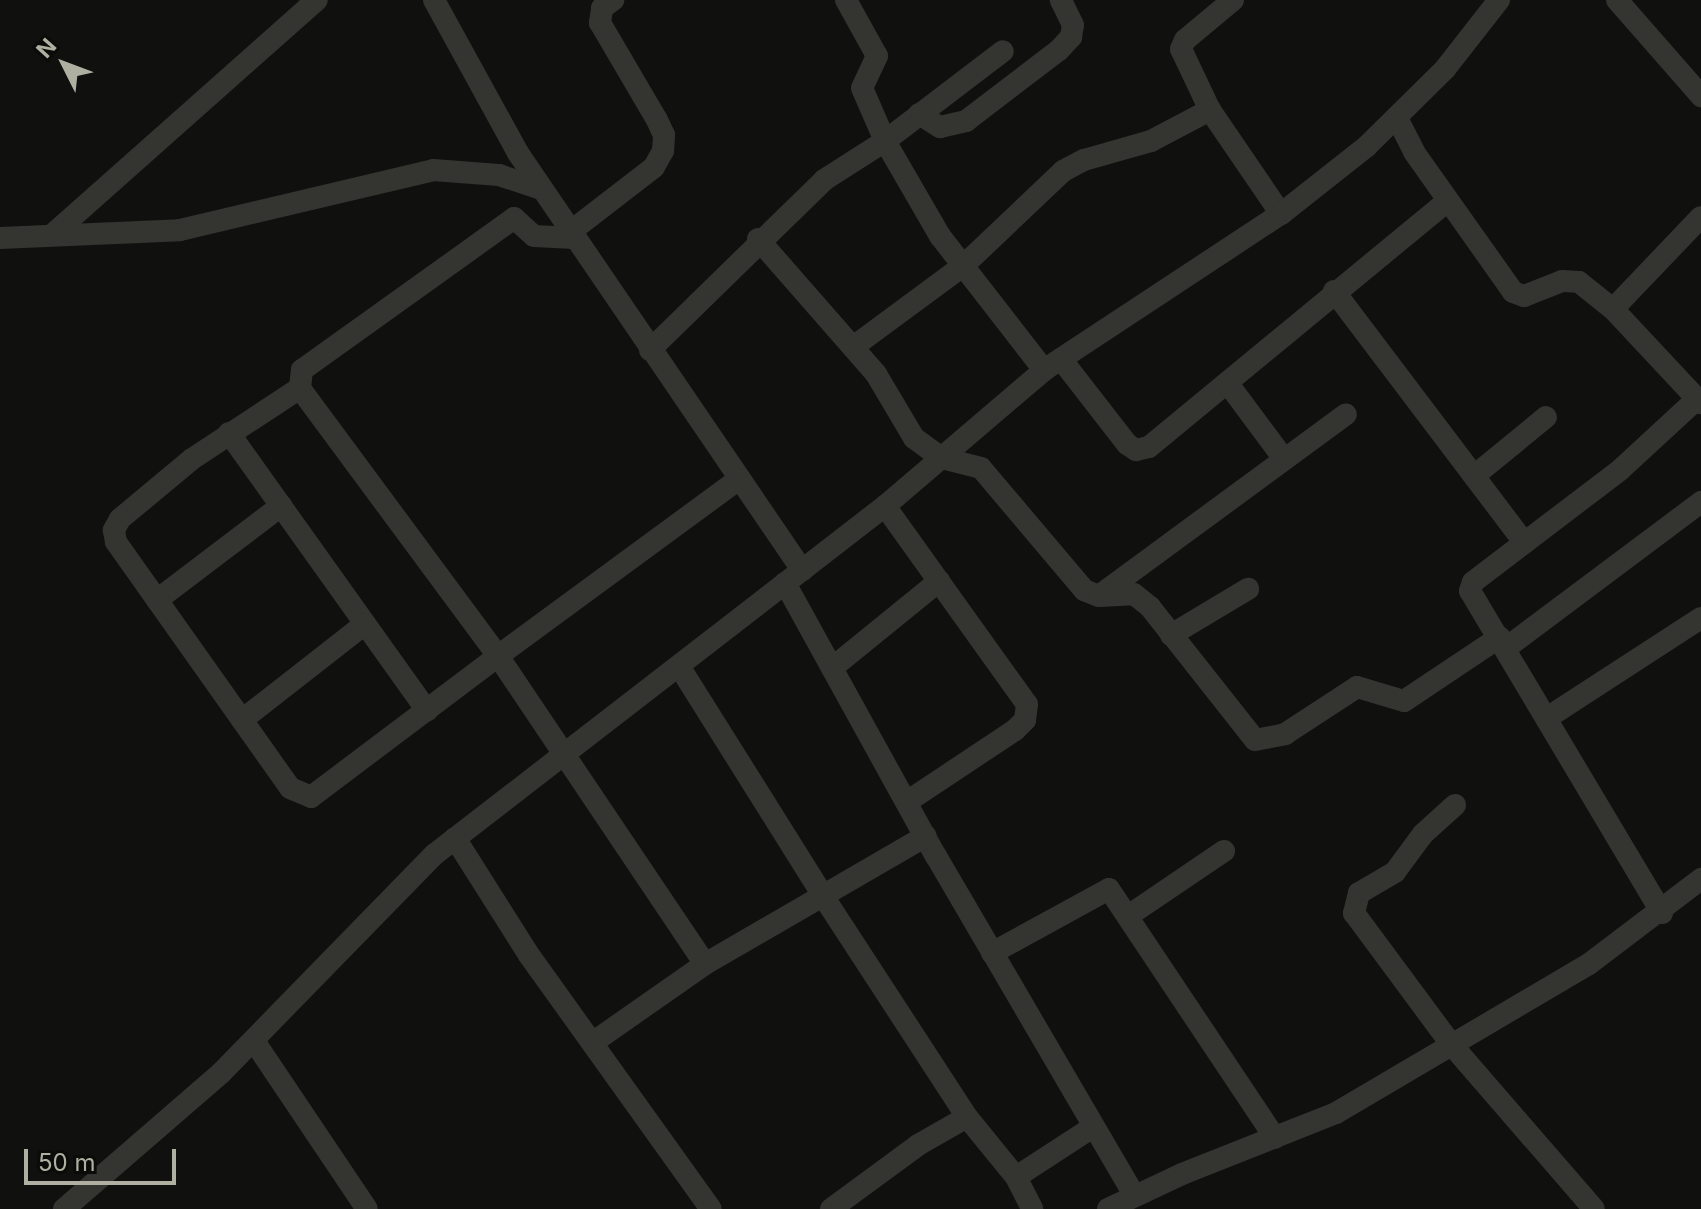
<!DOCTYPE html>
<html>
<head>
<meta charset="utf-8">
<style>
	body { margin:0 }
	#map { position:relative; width:1701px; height:1209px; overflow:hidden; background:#10100f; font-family:Inter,sans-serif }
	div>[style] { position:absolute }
	.minor>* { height:22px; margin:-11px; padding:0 11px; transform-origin:11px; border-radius:11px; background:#343530 }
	span { translate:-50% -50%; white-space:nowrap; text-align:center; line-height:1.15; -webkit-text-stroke:6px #0b0b0a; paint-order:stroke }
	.north { position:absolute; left:24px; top:24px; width:80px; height:80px; -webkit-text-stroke:6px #0b0b0a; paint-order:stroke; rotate:312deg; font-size:22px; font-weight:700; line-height:32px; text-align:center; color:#afb0a1 }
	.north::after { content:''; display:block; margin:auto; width:28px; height:36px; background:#afb0a1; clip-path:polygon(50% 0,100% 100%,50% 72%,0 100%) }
	.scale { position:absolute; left:24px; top:1149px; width:152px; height:36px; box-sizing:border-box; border:4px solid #afb0a1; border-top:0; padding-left:10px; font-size:24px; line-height:28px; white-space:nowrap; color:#afb0a1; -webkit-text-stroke:6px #0b0b0a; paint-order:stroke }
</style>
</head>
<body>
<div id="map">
	<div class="minor">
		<i style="left:434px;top:0;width:175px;rotate:61.2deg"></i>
		<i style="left:518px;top:153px;width:505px;rotate:55.74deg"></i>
		<i style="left:846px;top:0;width:64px;rotate:61deg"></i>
		<i style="left:877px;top:56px;width:35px;rotate:115deg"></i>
		<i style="left:862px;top:88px;width:58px;rotate:66.5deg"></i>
		<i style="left:885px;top:141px;width:110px;rotate:59.9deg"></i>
		<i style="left:940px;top:236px;width:170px;rotate:52.2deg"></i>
		<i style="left:1233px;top:0;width:62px;rotate:140.2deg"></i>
		<i style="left:1185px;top:40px;width:10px;rotate:114deg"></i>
		<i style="left:1181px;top:49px;width:68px;rotate:64.6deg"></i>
		<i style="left:1210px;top:110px;width:126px;rotate:55.7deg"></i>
		<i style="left:1617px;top:0;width:128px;rotate:48.8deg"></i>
		<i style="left:919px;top:114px;width:25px;rotate:32deg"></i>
		<i style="left:940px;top:127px;width:27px;rotate:-13deg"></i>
		<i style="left:966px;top:121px;width:117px;rotate:-37.4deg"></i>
		<i style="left:1059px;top:50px;width:18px;rotate:-47deg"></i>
		<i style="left:1071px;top:37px;width:12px;rotate:-81deg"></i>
		<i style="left:1073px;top:25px;width:28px;rotate:-116deg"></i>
		<i style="left:1398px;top:120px;width:36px;rotate:63deg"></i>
		<i style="left:1414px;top:152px;width:171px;rotate:54.7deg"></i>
		<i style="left:1513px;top:292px;width:12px;rotate:20deg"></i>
		<i style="left:1524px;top:296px;width:41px;rotate:-21.5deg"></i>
		<i style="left:1562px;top:281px;width:17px;rotate:3deg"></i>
		<i style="left:1579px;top:282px;width:43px;rotate:38.5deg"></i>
		<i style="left:1613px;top:309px;width:129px;rotate:46.9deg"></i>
		<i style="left:570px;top:232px;width:106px;rotate:-37.7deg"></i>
		<i style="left:654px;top:167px;width:18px;rotate:-61deg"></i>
		<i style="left:663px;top:151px;width:16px;rotate:-86deg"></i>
		<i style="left:664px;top:135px;width:17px;rotate:-115deg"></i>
		<i style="left:657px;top:120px;width:113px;rotate:-120.4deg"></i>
		<i style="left:600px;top:23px;width:15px;rotate:-82deg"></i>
		<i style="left:602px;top:8px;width:14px;rotate:-36deg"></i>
		<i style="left:52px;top:235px;width:354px;rotate:-41.6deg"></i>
		<i style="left:0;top:238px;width:180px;rotate:-2.5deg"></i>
		<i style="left:180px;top:230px;width:260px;rotate:-13.3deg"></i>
		<i style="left:433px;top:170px;width:66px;rotate:4.3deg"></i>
		<i style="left:499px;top:175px;width:44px;rotate:18.4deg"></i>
		<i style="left:758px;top:239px;width:179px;rotate:48.8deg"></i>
		<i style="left:876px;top:374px;width:74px;rotate:59.3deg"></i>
		<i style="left:914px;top:438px;width:34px;rotate:36deg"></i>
		<i style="left:942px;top:458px;width:40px;rotate:14.4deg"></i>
		<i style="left:981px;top:468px;width:160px;rotate:49.8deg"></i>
		<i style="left:1084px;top:590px;width:16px;rotate:22deg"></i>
		<i style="left:1099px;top:596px;width:35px;rotate:-3deg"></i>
		<i style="left:1134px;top:594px;width:21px;rotate:39deg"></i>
		<i style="left:1150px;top:607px;width:169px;rotate:51.7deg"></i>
		<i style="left:1255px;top:740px;width:31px;rotate:-11deg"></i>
		<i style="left:1285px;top:734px;width:86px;rotate:-33.1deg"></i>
		<i style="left:1357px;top:687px;width:49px;rotate:16.6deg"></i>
		<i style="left:1404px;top:701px;width:115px;rotate:-33.7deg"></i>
		<i style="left:1334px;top:291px;width:315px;rotate:52.9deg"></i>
		<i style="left:1613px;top:309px;width:127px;rotate:-46.3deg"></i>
		<i style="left:853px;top:347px;width:137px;rotate:-36.4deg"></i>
		<i style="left:963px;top:266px;width:138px;rotate:-43.5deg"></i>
		<i style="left:1063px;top:171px;width:24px;rotate:-28deg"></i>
		<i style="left:1084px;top:160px;width:70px;rotate:-15.8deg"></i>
		<i style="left:1151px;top:141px;width:67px;rotate:-27.7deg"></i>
		<i style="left:650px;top:350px;width:243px;rotate:-44.3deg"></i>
		<i style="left:824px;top:180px;width:72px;rotate:-32.6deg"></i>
		<i style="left:885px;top:141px;width:148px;rotate:-37.3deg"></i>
		<i style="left:1061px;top:359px;width:108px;rotate:52.2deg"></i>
		<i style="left:1127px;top:444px;width:11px;rotate:34deg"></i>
		<i style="left:1136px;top:450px;width:13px;rotate:-13deg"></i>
		<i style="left:1149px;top:447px;width:386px;rotate:-39.5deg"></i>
		<i style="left:1229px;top:385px;width:92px;rotate:53.4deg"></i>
		<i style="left:300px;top:388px;width:18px;rotate:-84deg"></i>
		<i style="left:302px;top:370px;width:261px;rotate:-35.6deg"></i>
		<i style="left:514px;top:218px;width:27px;rotate:42deg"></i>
		<i style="left:534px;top:236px;width:40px;rotate:2.9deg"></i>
		<i style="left:229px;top:433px;width:341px;rotate:54.5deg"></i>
		<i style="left:1474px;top:476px;width:93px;rotate:-39.3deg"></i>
		<i style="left:885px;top:506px;width:244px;rotate:54.4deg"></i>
		<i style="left:1027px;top:704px;width:16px;rotate:97deg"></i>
		<i style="left:1025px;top:720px;width:14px;rotate:135deg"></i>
		<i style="left:1015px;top:730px;width:128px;rotate:146.4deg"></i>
		<i style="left:785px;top:583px;width:312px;rotate:61.1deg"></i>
		<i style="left:936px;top:856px;width:393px;rotate:59.7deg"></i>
		<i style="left:1100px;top:595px;width:305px;rotate:-36.3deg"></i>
		<i style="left:157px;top:600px;width:156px;rotate:-37.2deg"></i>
		<i style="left:1171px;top:635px;width:90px;rotate:-30.9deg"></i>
		<i style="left:1506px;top:648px;width:244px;rotate:-36.8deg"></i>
		<i style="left:679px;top:666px;width:271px;rotate:57.9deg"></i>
		<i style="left:823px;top:896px;width:264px;rotate:56.9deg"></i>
		<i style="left:967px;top:1117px;width:77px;rotate:50.8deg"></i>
		<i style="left:1016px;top:1177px;width:36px;rotate:63deg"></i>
		<i style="left:832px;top:668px;width:138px;rotate:-39.1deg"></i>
		<i style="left:1550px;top:716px;width:180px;rotate:-33deg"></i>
		<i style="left:242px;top:720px;width:156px;rotate:-38deg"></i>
		<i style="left:1455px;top:805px;width:43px;rotate:137.8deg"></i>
		<i style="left:1423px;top:834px;width:47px;rotate:126.4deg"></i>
		<i style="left:1395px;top:872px;width:42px;rotate:149.7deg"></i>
		<i style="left:1359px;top:893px;width:21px;rotate:104deg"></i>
		<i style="left:1354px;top:913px;width:163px;rotate:53.5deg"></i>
		<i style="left:1451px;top:1044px;width:218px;rotate:49.1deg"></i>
		<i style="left:455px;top:838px;width:138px;rotate:57.7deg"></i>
		<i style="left:529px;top:955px;width:312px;rotate:54.4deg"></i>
		<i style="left:1662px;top:913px;width:375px;rotate:-120.8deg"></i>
		<i style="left:1470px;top:591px;width:9px;rotate:-72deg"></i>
		<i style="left:1473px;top:582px;width:185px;rotate:-37.3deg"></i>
		<i style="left:1620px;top:470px;width:105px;rotate:-42.7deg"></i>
		<i style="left:1128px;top:916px;width:116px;rotate:-34.1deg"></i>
		<i style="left:992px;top:953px;width:133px;rotate:-28.7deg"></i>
		<i style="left:1109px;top:889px;width:299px;rotate:56.3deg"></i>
		<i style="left:705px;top:964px;width:371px;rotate:-123.9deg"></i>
		<i style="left:498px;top:656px;width:333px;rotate:-126.5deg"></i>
		<i style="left:300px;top:388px;width:129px;rotate:146.7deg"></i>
		<i style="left:192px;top:459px;width:94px;rotate:140.2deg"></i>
		<i style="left:120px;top:519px;width:13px;rotate:119deg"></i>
		<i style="left:114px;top:530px;width:12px;rotate:81deg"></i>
		<i style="left:116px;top:542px;width:301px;rotate:54.7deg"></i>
		<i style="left:290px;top:788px;width:23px;rotate:23deg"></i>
		<i style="left:311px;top:797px;width:234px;rotate:-37deg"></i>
		<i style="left:498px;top:656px;width:298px;rotate:-36.3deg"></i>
		<i style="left:254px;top:1041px;width:202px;rotate:56.1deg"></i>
		<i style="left:595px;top:1041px;width:134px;rotate:-35deg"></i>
		<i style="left:705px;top:964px;width:255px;rotate:-30.1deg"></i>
		<i style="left:1016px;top:1177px;width:92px;rotate:-33deg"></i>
		<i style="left:64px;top:1209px;width:208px;rotate:-40.9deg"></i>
		<i style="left:221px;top:1073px;width:306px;rotate:-45.7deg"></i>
		<i style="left:435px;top:854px;width:569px;rotate:-37.72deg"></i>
		<i style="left:885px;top:506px;width:209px;rotate:-40.5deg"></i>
		<i style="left:1044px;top:370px;width:284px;rotate:-33.4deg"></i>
		<i style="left:1281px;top:214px;width:110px;rotate:-38.3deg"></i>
		<i style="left:1367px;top:146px;width:110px;rotate:-44.6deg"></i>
		<i style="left:1445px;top:69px;width:88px;rotate:-52deg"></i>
		<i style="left:831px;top:1209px;width:108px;rotate:-36.3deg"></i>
		<i style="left:918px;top:1145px;width:56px;rotate:-29.7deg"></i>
		<i style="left:1108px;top:1209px;width:82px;rotate:-25.3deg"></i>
		<i style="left:1182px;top:1174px;width:166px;rotate:-21.6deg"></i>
		<i style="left:1336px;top:1113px;width:294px;rotate:-30.5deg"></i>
		<i style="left:1589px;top:964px;width:141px;rotate:-37.2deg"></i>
	</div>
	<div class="north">N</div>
	<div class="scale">50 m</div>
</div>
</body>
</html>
